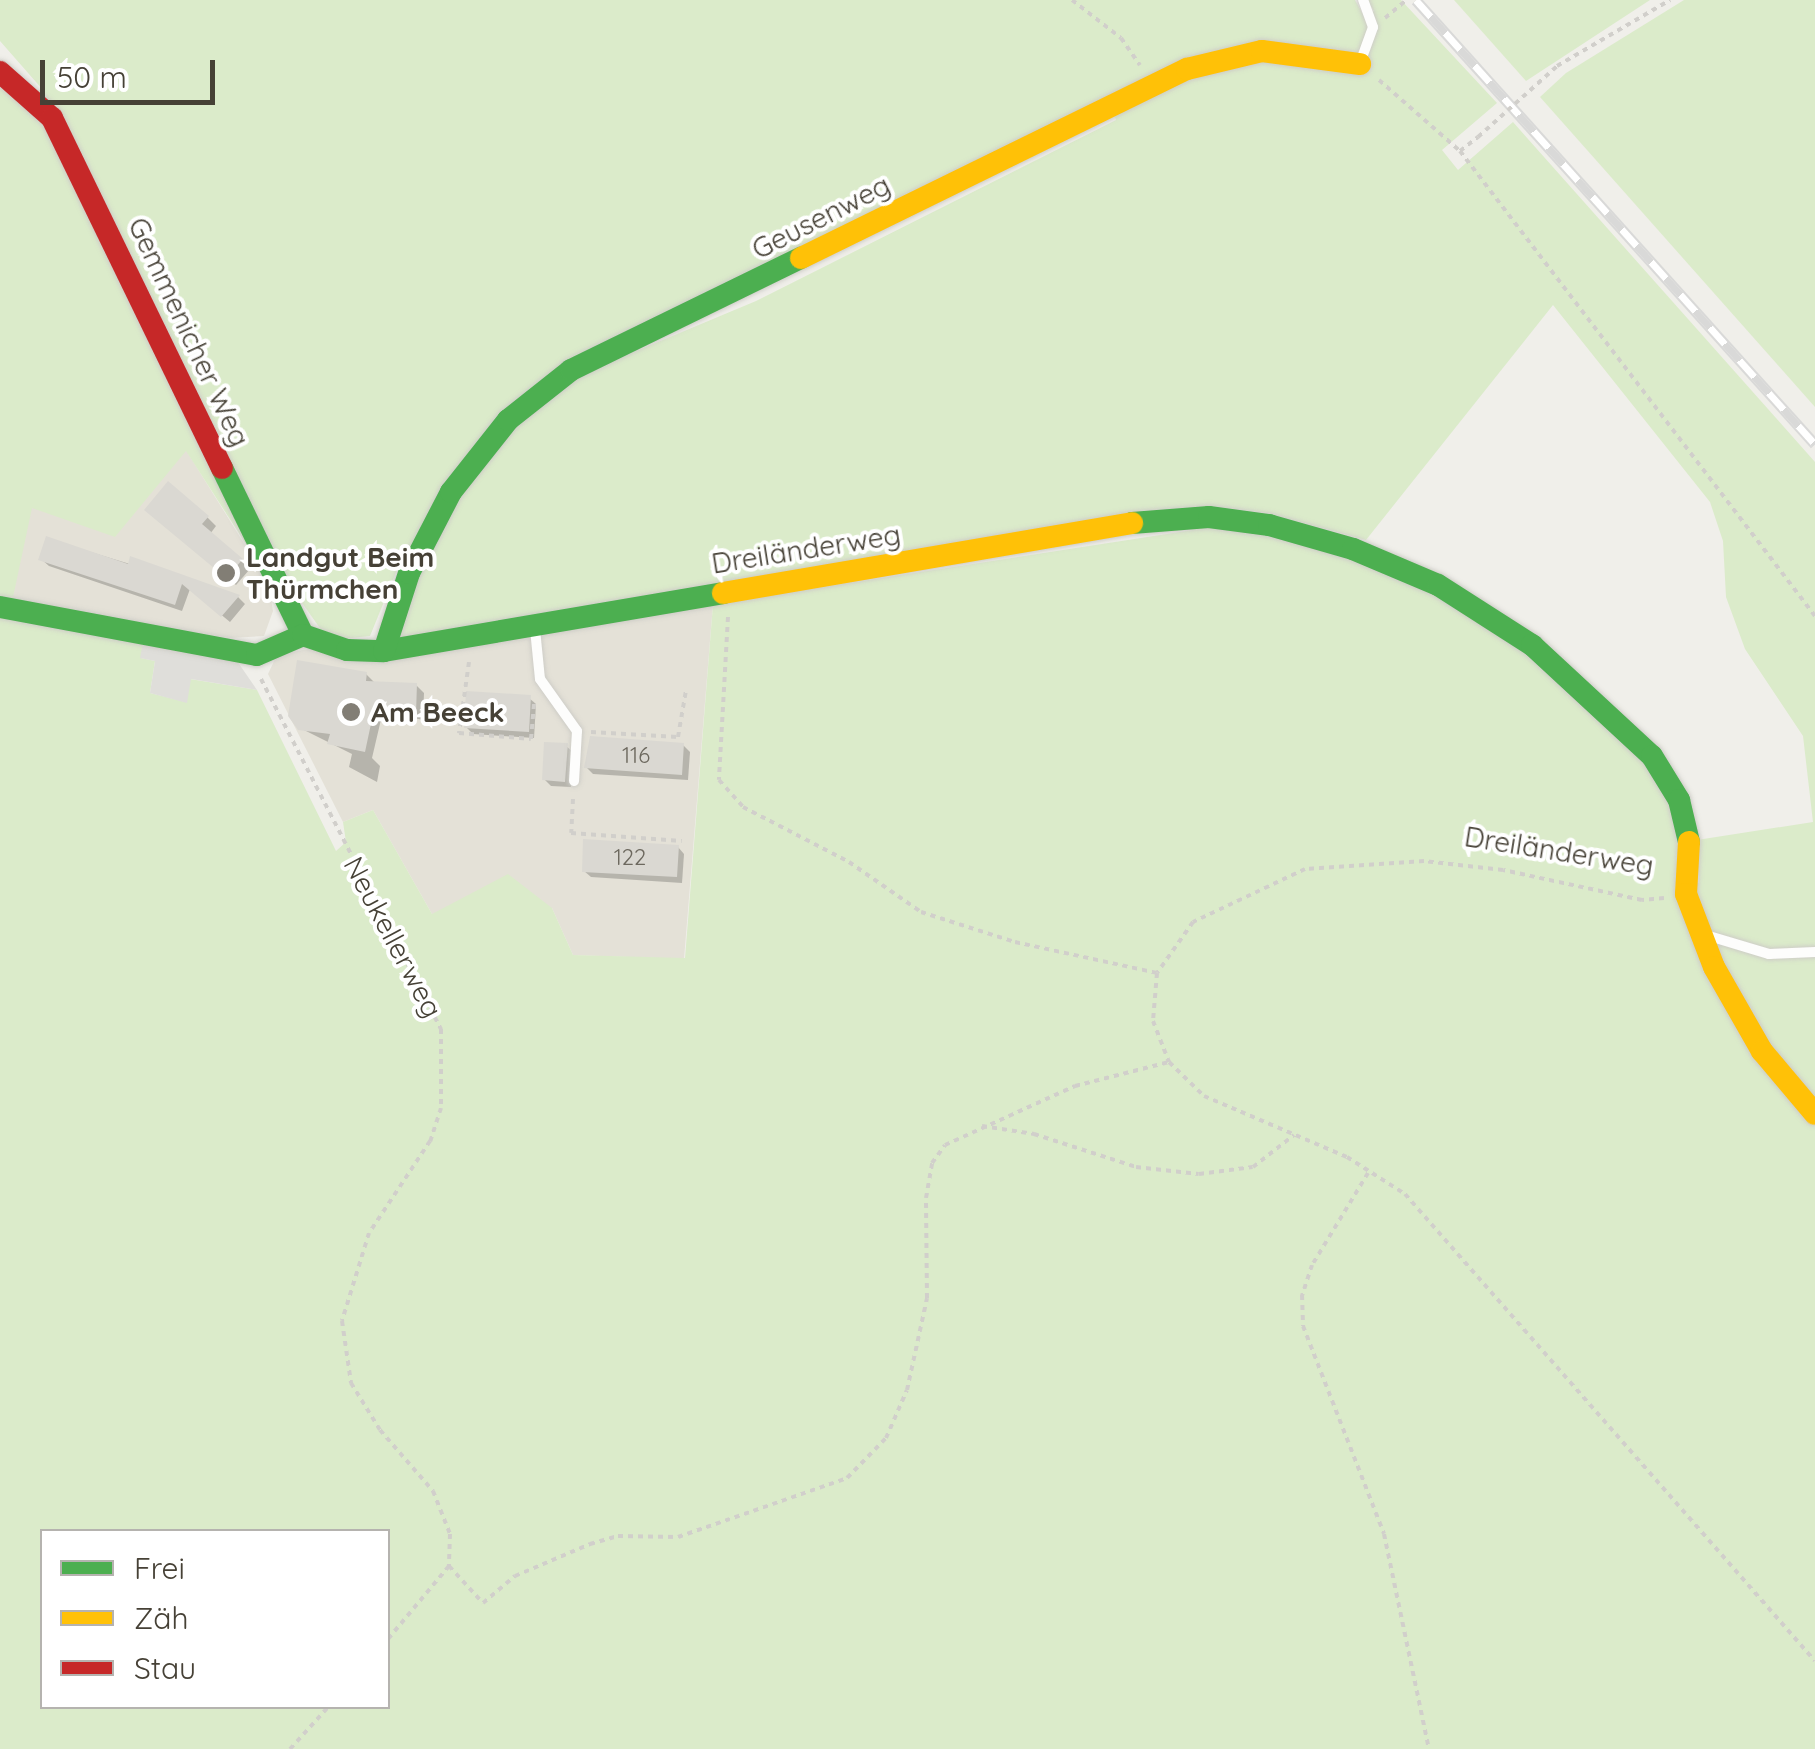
<!DOCTYPE html>
<html>
<head>
<meta charset="utf-8">
<style>
	body { margin:0 }
	#map { position:relative; width:1815px; height:1749px; overflow:hidden; background:#f0efea; font-family:Quicksand,sans-serif }
	div>[style] { position:absolute }
	.residential>* { inset:0; background:#e4e1d7 }
	.green>* { inset:0; background:#dbebca }
	.parking>* { inset:0; background:#dfdeda }
	.shadow>* { inset:0; background:#0003 }
	.building>* { inset:0; background:#dad8d2 }
	.path>* { height:4px; margin-top:-2px; transform-origin:0; background:repeating-linear-gradient(90deg,#d1cfcb 0 5px,transparent 0 10px) }
	.roads { filter:drop-shadow(0 0 2px #cecdc7) drop-shadow(0 0 2px #cecdc7) }
	.lane>* { height:10px; margin:-5px; padding:0 5px; transform-origin:5px; border-radius:5px; background:#fdfdfc }
	.fast>* { height:22px; margin:-11px; padding:0 11px; transform-origin:11px; border-radius:11px; background:#4caf50 }
	.slow>* { height:22px; margin:-11px; padding:0 11px; transform-origin:11px; border-radius:11px; background:#ffc107 }
	.jam>* { height:22px; margin:-11px; padding:0 11px; transform-origin:11px; border-radius:11px; background:#c62828 }
	.rail>* { height:11px; margin-top:-5.5px; transform-origin:0; background:repeating-linear-gradient(90deg,#fff 0 22px,#d9d9d8 0 44px); box-sizing:border-box; border-block:2px solid #d9d9d8 }
	.path-bridge>* { height:4px; margin-top:-2px; transform-origin:0; background:repeating-linear-gradient(90deg,#d1cfcb 0 5px,transparent 0 10px) }
	.dots>* { width:28px; height:28px; translate:-50% -50%; box-sizing:border-box; border:5px solid #fff; border-radius:50% }
	span { translate:-50% -50%; white-space:nowrap; text-align:center; line-height:1.15; -webkit-text-stroke:8px #fff; paint-order:stroke }
	.number-label { font-size:22px; color:#6c685e }
	.number-label span { -webkit-text-stroke-width:0 }
	.street-label { font-size:28px; color:#464136 }
	.poi-label { font-size:28px; color:#464136; font-weight:700 }
	.left { translate:0 -50%; text-align:left }
	.legend { position:absolute; left:40px; top:1529px; width:350px; height:180px; box-sizing:border-box; background:#fff; border:2px solid #b5b3af; margin:0; padding:12px 18px; list-style:none; font-size:30px; color:#464136 }
	.legend li { display:flex; align-items:center; gap:20px; height:50px }
	.legend b { width:50px; border:2px solid #b5b3af }
	.scale { position:absolute; left:40px; top:60px; width:175px; height:45px; box-sizing:border-box; border:5px solid #464136; border-top:0; padding-left:12px; font-size:30px; line-height:35px; white-space:nowrap; color:#464136; -webkit-text-stroke:8px #fff; paint-order:stroke }
</style>
</head>
<body>
<div id="map">
	<div class="residential">
		<i style="clip-path:polygon(0 344px,186px 450px,268px 582px,273px 611px,264px 636px,230px 638px,0 600px)"></i>
		<i style="clip-path:polygon(713px 604px,684px 959px,573px 955px,552px 908px,432px 914px,373px 810px,343px 822px,268px 674px,277px 655px,303px 650px)"></i>
	</div>
	<div class="green">
		<i style="clip-path:polygon(evenodd,0 0,1355px 0,1365px 18px,1374px 11px,1367px 0,1401px 0,1497px 103px,1442px 150px,1458px 170px,1513px 122px,1815px 462px,1815px 1749px,0 1749px,0 617px,144px 639px,141px 658px,155px 661px,150px 693px,186px 702px,190px 679px,257px 690px,336px 851px,346px 842px,343px 822px,373px 810px,432px 914px,508px 874px,552px 908px,573px 955px,685px 958px,713px 604px,1212px 527px,1268px 531px,1351px 556px,1436px 593px,1527px 651px,1646px 759px,1672px 800px,1683px 848px,1679px 878px,1699px 883px,1697px 840px,1813px 822px,1803px 736px,1745px 649px,1726px 597px,1723px 541px,1710px 502px,1553px 305px,1366px 540px,1267px 513px,1210px 506px,1140px 511px,402px 642px,397px 630px,417px 569px,462px 487px,514px 424px,560px 383px,756px 301px,1116px 120px,1107px 97px,747px 283px,618px 335px,550px 375px,503px 416px,452px 481px,401px 560px,370px 636px,342px 639px,322px 631px,275px 565px,218px 441px,203px 446px,260px 566px,186px 451px,115px 537px,32px 508px,12px 602px,0 600px,0 88px,43px 90px,0 41px,0 0,42px 1532px,388px 1532px,388px 1706px,42px 1706px,42px 1532px)"></i>
		<i style="clip-path:polygon(1454px 0,1650px 0,1526px 81px)"></i>
		<i style="clip-path:polygon(1684px 0,1815px 0,1815px 407px,1540px 97px,1566px 73px)"></i>
	</div>
	<div class="parking">
		<i style="clip-path:polygon(145px 632px,235px 658px,257px 690px,191px 679px,187px 703px,150px 693px,155px 661px,140px 658px)"></i>
	</div>
	<div class="shadow">
		<i style="clip-path:polygon(207px 517px,216px 526px,210px 534px,250px 569px,236px 585px,156px 519px)"></i>
		<i style="clip-path:polygon(48px 539px,238px 597px,245px 604px,230px 622px,190px 589px,182px 611px,49px 566px,41px 559px)"></i>
		<i style="clip-path:polygon(366px 674px,376px 684px,416px 685px,424px 693px,423px 720px,383px 711px,372px 758px,380px 766px,377px 782px,349px 767px,352px 754px,300px 728px)"></i>
		<i style="clip-path:polygon(529px 698px,536px 704px,534px 738px,473px 734px,466px 727px)"></i>
		<i style="clip-path:polygon(683px 745px,690px 752px,688px 780px,593px 774px,586px 767px)"></i>
		<i style="clip-path:polygon(566px 746px,573px 752px,571px 787px,551px 786px,544px 779px)"></i>
		<i style="clip-path:polygon(678px 847px,684px 854px,682px 883px,591px 877px,584px 871px)"></i>
	</div>
	<div class="building">
		<i style="clip-path:polygon(168px 481px,209px 516px,202px 524px,243px 559px,226px 578px,144px 510px)"></i>
		<i style="clip-path:polygon(46px 536px,128px 564px,130px 556px,240px 595px,221px 617px,182px 584px,175px 605px,38px 560px)"></i>
		<i style="clip-path:polygon(297px 660px,367px 672px,366px 681px,417px 683px,416px 714px,375px 705px,365px 752px,327px 744px,330px 734px,298px 730px,288px 716px)"></i>
		<i style="clip-path:polygon(466px 691px,531px 695px,529px 732px,464px 728px)"></i>
		<i style="clip-path:polygon(590px 736px,684px 743px,682px 775px,584px 768px)"></i>
		<i style="clip-path:polygon(544px 742px,568px 743px,565px 782px,542px 780px)"></i>
		<i style="clip-path:polygon(583px 839px,679px 845px,677px 877px,582px 872px)"></i>
	</div>
	<div class="path">
		<i style="left:1072px;top:0;width:62px;rotate:37.8deg"></i>
		<i style="left:1121px;top:38px;width:33px;rotate:55deg"></i>
		<i style="left:1385px;top:18px;width:26px;rotate:-40deg"></i>
		<i style="left:1557px;top:66px;width:131px;rotate:-30.3deg"></i>
		<i style="left:1379px;top:80px;width:108px;rotate:41.2deg"></i>
		<i style="left:1460px;top:151px;width:23px;rotate:-38deg"></i>
		<i style="left:1460px;top:151px;width:585px;rotate:52.64deg"></i>
		<i style="left:728px;top:617px;width:163px;rotate:93.2deg"></i>
		<i style="left:719px;top:780px;width:36px;rotate:48deg"></i>
		<i style="left:743px;top:807px;width:119px;rotate:27.4deg"></i>
		<i style="left:849px;top:862px;width:88px;rotate:34.8deg"></i>
		<i style="left:921px;top:912px;width:99px;rotate:17.7deg"></i>
		<i style="left:1015px;top:942px;width:145px;rotate:12.3deg"></i>
		<i style="left:469px;top:662px;width:72px;rotate:98deg"></i>
		<i style="left:459px;top:733px;width:72px;rotate:4.8deg"></i>
		<i style="left:531px;top:739px;width:37px;rotate:-85deg"></i>
		<i style="left:261px;top:679px;width:394px;rotate:62.8deg"></i>
		<i style="left:441px;top:1029px;width:79px;rotate:90deg"></i>
		<i style="left:441px;top:1108px;width:35px;rotate:108deg"></i>
		<i style="left:430px;top:1141px;width:110px;rotate:123.5deg"></i>
		<i style="left:369px;top:1233px;width:92px;rotate:107.1deg"></i>
		<i style="left:342px;top:1321px;width:63px;rotate:81.7deg"></i>
		<i style="left:351px;top:1383px;width:55px;rotate:58.3deg"></i>
		<i style="left:380px;top:1430px;width:81px;rotate:49deg"></i>
		<i style="left:433px;top:1491px;width:46px;rotate:68.4deg"></i>
		<i style="left:450px;top:1534px;width:32px;rotate:92deg"></i>
		<i style="left:449px;top:1566px;width:95px;rotate:129.9deg"></i>
		<i style="left:591px;top:732px;width:87px;rotate:3.3deg"></i>
		<i style="left:678px;top:737px;width:48px;rotate:-80.3deg"></i>
		<i style="left:573px;top:799px;width:34px;rotate:93deg"></i>
		<i style="left:571px;top:833px;width:111px;rotate:4.1deg"></i>
		<i style="left:1664px;top:898px;width:22px;rotate:175deg"></i>
		<i style="left:1642px;top:900px;width:142px;rotate:-167.8deg"></i>
		<i style="left:1503px;top:870px;width:80px;rotate:-173.5deg"></i>
		<i style="left:1424px;top:861px;width:119px;rotate:176.2deg"></i>
		<i style="left:1305px;top:869px;width:124px;rotate:154.7deg"></i>
		<i style="left:1193px;top:922px;width:62px;rotate:125.2deg"></i>
		<i style="left:1157px;top:973px;width:48px;rotate:94.8deg"></i>
		<i style="left:1153px;top:1021px;width:44px;rotate:68.7deg"></i>
		<i style="left:1169px;top:1062px;width:49px;rotate:44.2deg"></i>
		<i style="left:1204px;top:1096px;width:155px;rotate:23.1deg"></i>
		<i style="left:1347px;top:1157px;width:69px;rotate:32.5deg"></i>
		<i style="left:1405px;top:1194px;width:621px;rotate:48.72deg"></i>
		<i style="left:982px;top:1126px;width:53px;rotate:8.7deg"></i>
		<i style="left:1034px;top:1134px;width:107px;rotate:17.9deg"></i>
		<i style="left:1136px;top:1167px;width:63px;rotate:6.3deg"></i>
		<i style="left:1199px;top:1174px;width:54px;rotate:-7.4deg"></i>
		<i style="left:1253px;top:1167px;width:52px;rotate:-38deg"></i>
		<i style="left:1368px;top:1173px;width:108px;rotate:121.3deg"></i>
		<i style="left:1312px;top:1265px;width:32px;rotate:108deg"></i>
		<i style="left:1302px;top:1295px;width:31px;rotate:88deg"></i>
		<i style="left:1303px;top:1326px;width:223px;rotate:68.7deg"></i>
		<i style="left:1384px;top:1534px;width:220px;rotate:78.2deg"></i>
		<i style="left:449px;top:1566px;width:50px;rotate:47.4deg"></i>
		<i style="left:483px;top:1603px;width:42px;rotate:-40.2deg"></i>
		<i style="left:515px;top:1576px;width:82px;rotate:-23.1deg"></i>
		<i style="left:590px;top:1544px;width:29px;rotate:-16deg"></i>
		<i style="left:618px;top:1536px;width:60px;rotate:1deg"></i>
		<i style="left:678px;top:1537px;width:179px;rotate:-19.2deg"></i>
		<i style="left:847px;top:1478px;width:56px;rotate:-45.7deg"></i>
		<i style="left:886px;top:1438px;width:52px;rotate:-66.4deg"></i>
		<i style="left:907px;top:1390px;width:94px;rotate:-77.7deg"></i>
		<i style="left:927px;top:1298px;width:100px;rotate:-90.6deg"></i>
		<i style="left:926px;top:1198px;width:36px;rotate:-80deg"></i>
		<i style="left:932px;top:1163px;width:22px;rotate:-54deg"></i>
		<i style="left:945px;top:1145px;width:143px;rotate:-24.4deg"></i>
		<i style="left:1075px;top:1086px;width:97px;rotate:-14.3deg"></i>
		<i style="left:290px;top:1749px;width:58px;rotate:-47.8deg"></i>
	</div>
	<div class="roads">
		<div class="lane">
			<i style="left:1360px;top:63px;width:38px;rotate:-70deg"></i>
			<i style="left:1373px;top:27px;width:29px;rotate:-110deg"></i>
			<i style="left:535px;top:629px;width:50px;rotate:84.3deg"></i>
			<i style="left:540px;top:679px;width:64px;rotate:54.6deg"></i>
			<i style="left:577px;top:731px;width:50px;rotate:93.4deg"></i>
			<i style="left:1709px;top:936px;width:63px;rotate:16.7deg"></i>
			<i style="left:1769px;top:954px;width:46px;rotate:-2.5deg"></i>
		</div>
		<div class="fast">
			<i style="left:222px;top:468px;width:186px;rotate:64.1deg"></i>
			<i style="left:1132px;top:523px;width:77px;rotate:-4.5deg"></i>
			<i style="left:1209px;top:517px;width:61px;rotate:7.6deg"></i>
			<i style="left:1269px;top:525px;width:87px;rotate:15.9deg"></i>
			<i style="left:1353px;top:549px;width:92px;rotate:23deg"></i>
			<i style="left:1438px;top:585px;width:112px;rotate:32.6deg"></i>
			<i style="left:1532px;top:645px;width:163px;rotate:42.8deg"></i>
			<i style="left:1652px;top:756px;width:52px;rotate:58.5deg"></i>
			<i style="left:1679px;top:800px;width:43px;rotate:76.6deg"></i>
			<i style="left:0;top:607px;width:261px;rotate:10.6deg"></i>
			<i style="left:257px;top:655px;width:50px;rotate:-23.5deg"></i>
			<i style="left:303px;top:635px;width:46px;rotate:18.8deg"></i>
			<i style="left:347px;top:650px;width:37px;rotate:2deg"></i>
			<i style="left:384px;top:651px;width:344px;rotate:-9.7deg"></i>
			<i style="left:384px;top:651px;width:82px;rotate:-72.2deg"></i>
			<i style="left:409px;top:573px;width:91px;rotate:-62.6deg"></i>
			<i style="left:451px;top:492px;width:92px;rotate:-51.6deg"></i>
			<i style="left:508px;top:420px;width:80px;rotate:-38.4deg"></i>
			<i style="left:571px;top:370px;width:256px;rotate:-26deg"></i>
		</div>
		<div class="slow">
			<i style="left:801px;top:258px;width:430px;rotate:-26.1deg"></i>
			<i style="left:1187px;top:69px;width:77px;rotate:-13.5deg"></i>
			<i style="left:1262px;top:51px;width:99px;rotate:7.6deg"></i>
			<i style="left:723px;top:593px;width:415px;rotate:-9.7deg"></i>
			<i style="left:1689px;top:842px;width:52px;rotate:93.3deg"></i>
			<i style="left:1686px;top:894px;width:78px;rotate:69deg"></i>
			<i style="left:1714px;top:967px;width:97px;rotate:60.3deg"></i>
			<i style="left:1762px;top:1051px;width:82px;rotate:49.9deg"></i>
		</div>
		<div class="jam">
			<i style="left:0;top:72px;width:69px;rotate:41.5deg"></i>
			<i style="left:52px;top:118px;width:389px;rotate:64.1deg"></i>
		</div>
	</div>
	<div class="rail">
		<i style="left:1416px;top:0;width:597px;rotate:48.06deg"></i>
	</div>
	<div class="path-bridge">
		<i style="left:1478px;top:137px;width:106px;rotate:-41.9deg"></i>
	</div>
	<div class="dots">
		<i style="left:226px;top:573px;background:#827e75"></i>
		<i style="left:351px;top:712px;background:#827e75"></i>
	</div>
	<div class="number-label">
		<span style="left:636px;top:756px">116</span>
		<span style="left:630px;top:858px">122</span>
	</div>
	<div class="street-label">
		<span style="left:821px;top:217px;rotate:-27deg">Geusenweg</span>
		<span style="left:189px;top:332px;rotate:65deg">Gemmenicher Weg</span>
		<span style="left:806px;top:549px;rotate:-9deg">Dreiländerweg</span>
		<span style="left:1559px;top:851px;rotate:9deg">Dreiländerweg</span>
		<span style="left:393px;top:937px;rotate:62deg">Neukellerweg</span>
	</div>
	<div class="poi-label">
		<span class="left" style="left:246px;top:573px">Landgut Beim<br>Thürmchen</span>
		<span class="left" style="left:371px;top:712px">Am Beeck</span>
	</div>
	<ul class="legend">
	<li><b style="height:12px;background:#4caf50"></b>Frei</li>
	<li><b style="height:12px;background:#ffc107"></b>Zäh</li>
	<li><b style="height:12px;background:#c62828"></b>Stau</li>
	</ul>
	<div class="scale">50 m</div>
</div>
</body>
</html>
